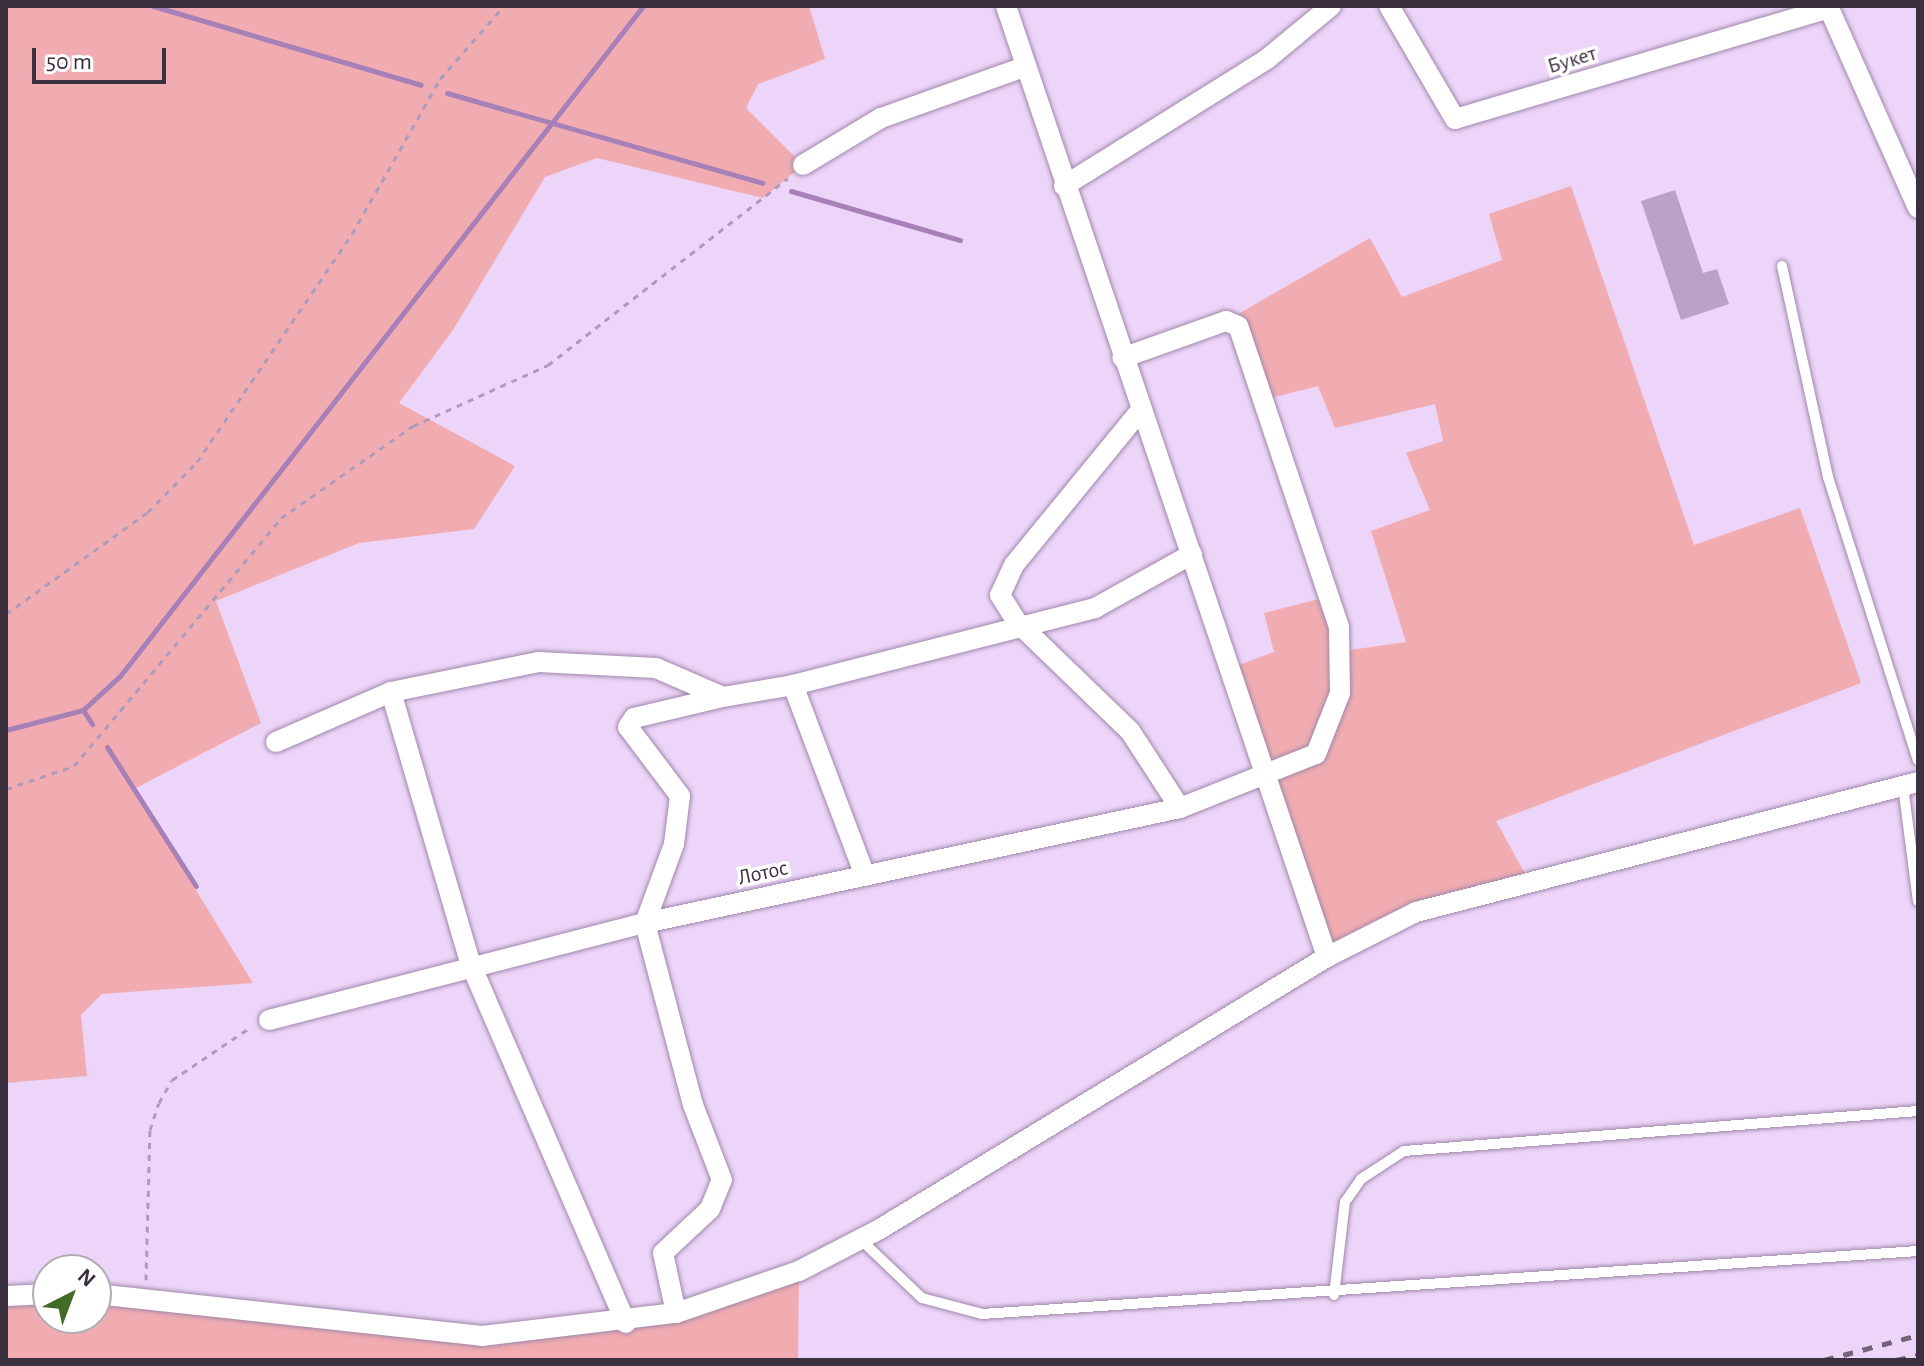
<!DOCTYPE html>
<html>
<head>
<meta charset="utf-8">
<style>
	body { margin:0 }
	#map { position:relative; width:1924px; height:1366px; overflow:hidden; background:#edd4f9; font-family:"Alegreya Sans",sans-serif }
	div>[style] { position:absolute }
	.green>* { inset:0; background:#f1acb1 }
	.stream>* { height:5px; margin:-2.5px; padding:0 2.5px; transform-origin:2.5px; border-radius:2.5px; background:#a680b7 }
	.building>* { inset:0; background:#baa2c6 }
	.path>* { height:3px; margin-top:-1.5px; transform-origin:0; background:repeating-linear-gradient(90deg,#af9bb9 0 6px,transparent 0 12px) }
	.roads { filter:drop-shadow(0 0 2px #9f88aa) drop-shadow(0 0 2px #9f88aa) }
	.service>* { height:10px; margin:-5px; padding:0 5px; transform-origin:5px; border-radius:5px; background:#fff }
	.minor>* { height:20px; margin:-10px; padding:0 10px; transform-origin:10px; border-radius:10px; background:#fff }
	.rail>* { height:5px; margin-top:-2.5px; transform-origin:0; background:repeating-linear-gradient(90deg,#73647a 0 10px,transparent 0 20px) }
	span { translate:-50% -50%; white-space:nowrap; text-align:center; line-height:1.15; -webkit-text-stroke:7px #fff; paint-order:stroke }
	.street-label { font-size:22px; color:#3a303f }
	.frame { position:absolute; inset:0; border:8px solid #3a303f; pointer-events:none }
	.north { position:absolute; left:32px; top:1254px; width:80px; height:80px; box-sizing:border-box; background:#fff; border:2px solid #b0acb2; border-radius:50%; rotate:42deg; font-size:22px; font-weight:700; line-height:32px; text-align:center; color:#3a303f }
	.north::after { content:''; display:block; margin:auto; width:28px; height:36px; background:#426b26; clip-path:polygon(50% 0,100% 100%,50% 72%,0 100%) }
	.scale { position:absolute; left:32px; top:48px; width:134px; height:36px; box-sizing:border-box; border:4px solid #3a303f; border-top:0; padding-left:10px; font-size:24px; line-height:28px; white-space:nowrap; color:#3a303f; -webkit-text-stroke:6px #fff; paint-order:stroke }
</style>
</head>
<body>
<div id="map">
	<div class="green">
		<i style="clip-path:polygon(6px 6px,809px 6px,825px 59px,758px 84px,746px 108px,803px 165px,763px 198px,597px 158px,545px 177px,453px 330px,399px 403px,515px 466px,474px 529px,359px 543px,216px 601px,261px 723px,134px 789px,253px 983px,102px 994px,81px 1015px,87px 1076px,6px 1083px)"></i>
		<i style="clip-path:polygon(1571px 186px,1694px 545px,1800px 508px,1861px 683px,1496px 821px,1528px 879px,1327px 957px,1231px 668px,1274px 652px,1264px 613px,1330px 596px,1343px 651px,1406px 642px,1371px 531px,1430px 510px,1406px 453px,1443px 441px,1435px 404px,1335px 428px,1318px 386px,1263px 400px,1226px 321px,1370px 238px,1402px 297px,1502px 260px,1489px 214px)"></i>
		<i style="clip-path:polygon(799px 1271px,798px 1360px,6px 1360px,6px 1296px,48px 1294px,48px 1318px,96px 1318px,96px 1294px,555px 1332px)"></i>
	</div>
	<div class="stream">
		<i style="left:153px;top:6px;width:279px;rotate:16.4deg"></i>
		<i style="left:447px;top:93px;width:328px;rotate:15.9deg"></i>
		<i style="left:791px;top:191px;width:176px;rotate:16.2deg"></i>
		<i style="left:83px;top:710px;width:17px;rotate:57deg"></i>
		<i style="left:6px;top:730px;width:80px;rotate:-14.6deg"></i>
		<i style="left:83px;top:710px;width:50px;rotate:-42.6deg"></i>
		<i style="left:120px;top:676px;width:850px;rotate:-52.02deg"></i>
		<i style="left:107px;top:747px;width:165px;rotate:57.4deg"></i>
	</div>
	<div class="building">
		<i style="clip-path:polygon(1675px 190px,1703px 273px,1717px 269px,1729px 304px,1681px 320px,1641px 201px)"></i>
	</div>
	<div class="path">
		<i style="left:6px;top:614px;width:175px;rotate:-35.7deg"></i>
		<i style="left:148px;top:512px;width:70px;rotate:-45.6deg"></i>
		<i style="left:197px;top:462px;width:276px;rotate:-55.8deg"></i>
		<i style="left:352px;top:234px;width:178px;rotate:-60.4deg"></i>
		<i style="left:440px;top:79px;width:97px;rotate:-48.8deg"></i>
		<i style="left:6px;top:789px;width:72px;rotate:-18.7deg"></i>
		<i style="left:74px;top:766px;width:323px;rotate:-50.1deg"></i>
		<i style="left:281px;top:518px;width:161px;rotate:-34.9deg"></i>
		<i style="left:413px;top:426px;width:148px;rotate:-24.3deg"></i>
		<i style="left:548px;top:365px;width:304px;rotate:-37.9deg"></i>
		<i style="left:146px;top:1280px;width:150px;rotate:-88.5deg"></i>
		<i style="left:150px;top:1130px;width:28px;rotate:-72deg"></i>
		<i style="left:159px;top:1103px;width:26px;rotate:-61deg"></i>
		<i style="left:172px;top:1080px;width:95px;rotate:-33.9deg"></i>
	</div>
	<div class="roads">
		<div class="service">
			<i style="left:1782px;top:266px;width:216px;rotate:77.7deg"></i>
			<i style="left:1828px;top:477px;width:297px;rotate:72.4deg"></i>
			<i style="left:1903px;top:786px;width:116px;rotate:82.6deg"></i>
			<i style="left:860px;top:1239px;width:86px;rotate:43.6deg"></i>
			<i style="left:922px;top:1298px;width:62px;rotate:14.9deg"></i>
			<i style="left:982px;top:1314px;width:938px;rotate:-3.85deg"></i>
			<i style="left:1334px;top:1295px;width:94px;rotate:-83.3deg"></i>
			<i style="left:1345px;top:1202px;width:28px;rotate:-55deg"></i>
			<i style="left:1361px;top:1179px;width:51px;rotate:-33.1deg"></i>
			<i style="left:1404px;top:1151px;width:516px;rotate:-4.45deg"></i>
		</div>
		<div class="minor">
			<i style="left:1006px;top:6px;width:1004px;rotate:71.35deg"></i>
			<i style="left:1389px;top:6px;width:131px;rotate:59.7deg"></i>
			<i style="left:1455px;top:119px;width:390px;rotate:-16.5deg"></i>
			<i style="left:1828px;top:6px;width:221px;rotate:66deg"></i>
			<i style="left:803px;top:165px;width:91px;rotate:-31.1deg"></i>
			<i style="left:881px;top:118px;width:152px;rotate:-19.6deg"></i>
			<i style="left:1064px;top:186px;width:239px;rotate:-32deg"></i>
			<i style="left:1267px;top:59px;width:83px;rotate:-39.6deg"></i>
			<i style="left:1140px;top:411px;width:199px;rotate:129.3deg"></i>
			<i style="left:1014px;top:565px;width:33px;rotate:115deg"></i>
			<i style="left:1000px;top:595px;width:31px;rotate:58deg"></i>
			<i style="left:1016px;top:621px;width:158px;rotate:44deg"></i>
			<i style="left:1130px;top:731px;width:92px;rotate:57deg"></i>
			<i style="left:793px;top:685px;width:204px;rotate:69.3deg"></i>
			<i style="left:391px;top:692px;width:284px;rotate:73.7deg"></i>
			<i style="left:471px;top:965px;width:390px;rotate:66.6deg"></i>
			<i style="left:276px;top:742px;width:125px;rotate:-23.5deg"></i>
			<i style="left:391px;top:692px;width:151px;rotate:-11.5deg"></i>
			<i style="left:539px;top:662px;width:117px;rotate:2.9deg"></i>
			<i style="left:656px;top:668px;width:73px;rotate:23.4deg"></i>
			<i style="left:723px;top:697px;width:71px;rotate:-9.7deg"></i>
			<i style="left:793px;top:685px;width:312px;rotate:-14.3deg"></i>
			<i style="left:1095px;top:608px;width:111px;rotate:-29.1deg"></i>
			<i style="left:269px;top:1020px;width:388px;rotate:-14.5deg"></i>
			<i style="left:645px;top:923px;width:547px;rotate:-12.13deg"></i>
			<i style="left:1180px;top:808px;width:146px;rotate:-21.7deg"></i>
			<i style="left:1316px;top:754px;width:66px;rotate:-68.5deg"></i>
			<i style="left:1340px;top:693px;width:66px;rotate:-90.9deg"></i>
			<i style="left:1339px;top:627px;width:317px;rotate:-108.5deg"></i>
			<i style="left:1238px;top:326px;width:13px;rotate:-157deg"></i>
			<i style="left:1226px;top:321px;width:110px;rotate:160.4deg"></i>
			<i style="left:96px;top:1294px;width:388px;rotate:6.2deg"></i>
			<i style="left:482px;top:1336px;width:195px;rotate:-6.8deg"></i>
			<i style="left:676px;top:1313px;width:130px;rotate:-18.9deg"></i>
			<i style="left:799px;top:1271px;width:91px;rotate:-27.4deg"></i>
			<i style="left:880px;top:1229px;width:523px;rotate:-31.32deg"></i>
			<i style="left:1327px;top:957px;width:100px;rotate:-26.8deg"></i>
			<i style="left:1416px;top:912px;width:519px;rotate:-14.52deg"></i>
			<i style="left:6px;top:1296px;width:42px;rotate:-2.7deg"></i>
			<i style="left:676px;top:1313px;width:61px;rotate:-102.2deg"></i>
			<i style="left:663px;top:1253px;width:64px;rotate:-43.1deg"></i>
			<i style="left:710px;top:1209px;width:31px;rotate:-68deg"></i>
			<i style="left:722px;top:1180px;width:80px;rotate:-111.1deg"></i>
			<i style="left:693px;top:1105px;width:188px;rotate:-104.8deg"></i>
			<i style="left:645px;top:923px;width:84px;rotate:-69.8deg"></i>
			<i style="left:674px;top:844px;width:48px;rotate:-82.9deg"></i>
			<i style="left:680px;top:796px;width:86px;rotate:-127deg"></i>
			<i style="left:628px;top:727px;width:11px;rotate:-56deg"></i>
			<i style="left:634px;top:718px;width:91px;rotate:-13.3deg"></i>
		</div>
	</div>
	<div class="rail">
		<i style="left:1824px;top:1360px;width:97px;rotate:-14.9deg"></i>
		<i style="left:1896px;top:1360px;width:23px;rotate:-13deg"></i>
	</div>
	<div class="street-label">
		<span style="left:1572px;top:60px;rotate:-17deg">Букет</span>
		<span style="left:763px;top:873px;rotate:-12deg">Лотос</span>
	</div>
	<div class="frame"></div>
	<div class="north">N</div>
	<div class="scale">50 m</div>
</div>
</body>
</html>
